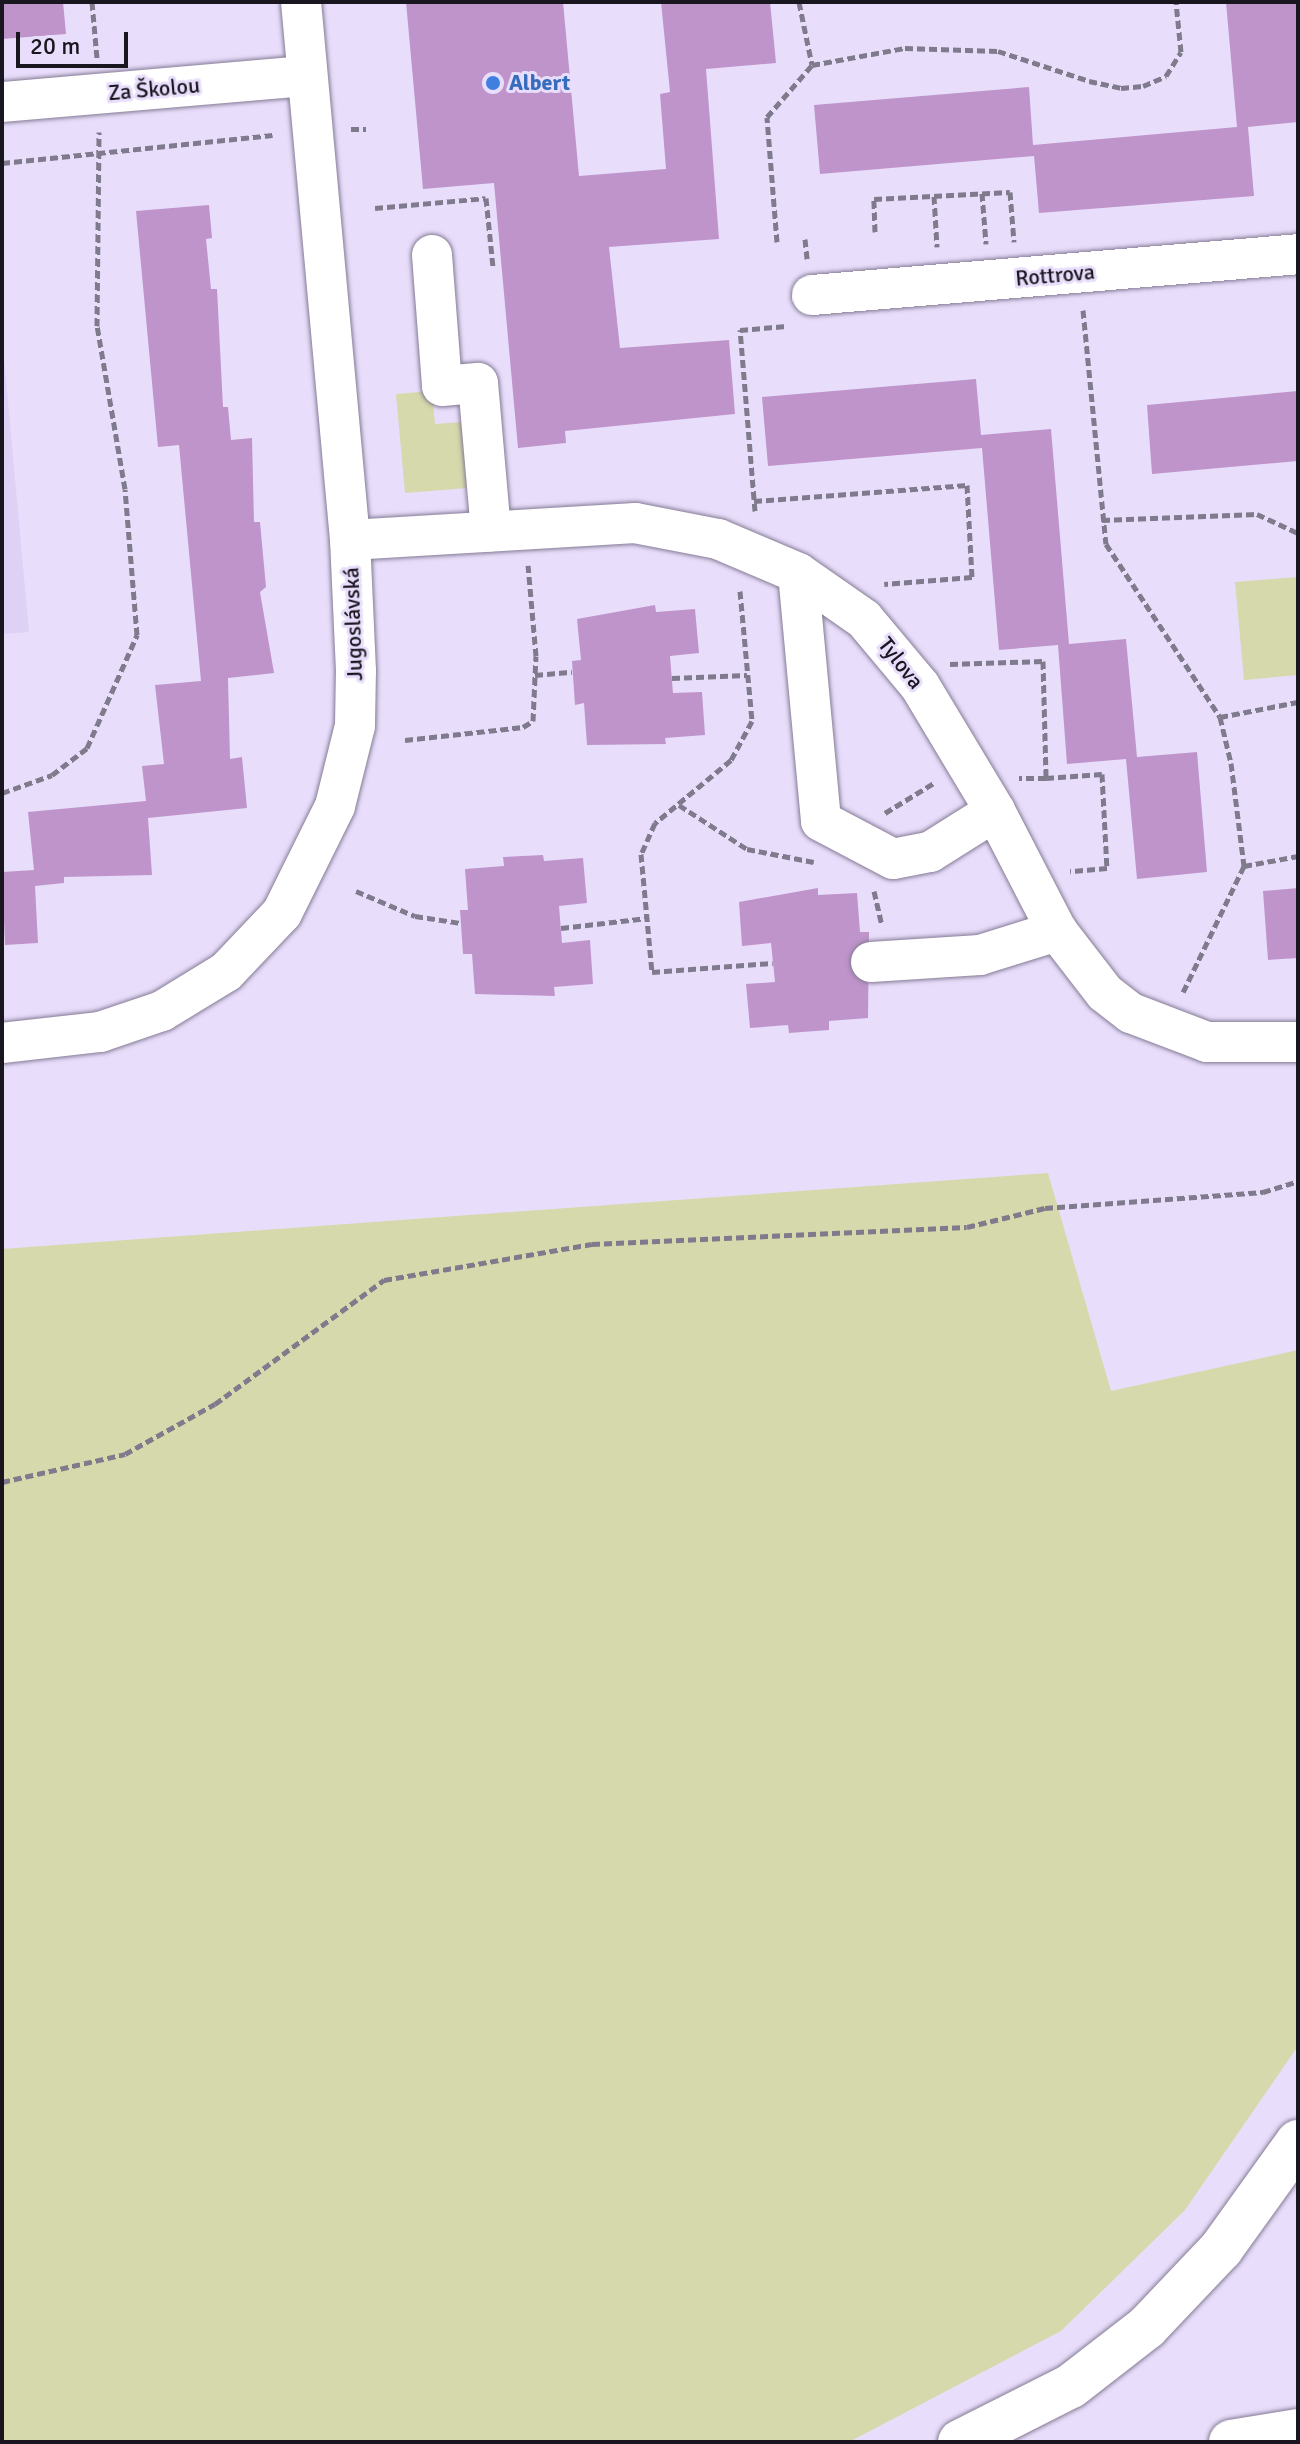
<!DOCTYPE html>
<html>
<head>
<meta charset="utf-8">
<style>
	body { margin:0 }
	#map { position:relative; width:1300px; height:2444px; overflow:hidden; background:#e8defb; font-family:Signika,sans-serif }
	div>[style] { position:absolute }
	.built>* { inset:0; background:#ddd1f5 }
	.green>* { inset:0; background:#d6d9ab }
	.building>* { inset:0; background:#bf94cb }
	.path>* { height:5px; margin-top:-2.5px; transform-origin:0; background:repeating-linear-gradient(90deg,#807a8d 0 8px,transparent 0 12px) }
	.roads { filter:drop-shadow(0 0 2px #857b95) drop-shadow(0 0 2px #857b95) }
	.minor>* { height:40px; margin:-20px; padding:0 20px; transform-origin:20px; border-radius:20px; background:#fff }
	.highway>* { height:44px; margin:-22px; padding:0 22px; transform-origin:22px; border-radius:22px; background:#fff }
	.dots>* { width:22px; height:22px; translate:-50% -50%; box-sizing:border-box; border:4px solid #e8defb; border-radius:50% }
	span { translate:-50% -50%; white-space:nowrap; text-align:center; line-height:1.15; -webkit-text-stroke:6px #e8defb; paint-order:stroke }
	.shop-label { font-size:22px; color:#366cbe; font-weight:700 }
	.left { translate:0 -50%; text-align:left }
	.street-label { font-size:22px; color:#191620 }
	.frame { position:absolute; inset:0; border:4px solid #191620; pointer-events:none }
	.scale { position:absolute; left:16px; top:32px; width:112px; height:36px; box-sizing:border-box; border:4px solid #191620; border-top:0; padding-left:10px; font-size:24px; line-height:28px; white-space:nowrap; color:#191620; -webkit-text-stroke:6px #e8defb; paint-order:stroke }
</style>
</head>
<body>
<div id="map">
	<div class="built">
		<i style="clip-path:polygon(2px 336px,29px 632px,2px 634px)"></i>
	</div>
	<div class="green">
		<i style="clip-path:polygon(432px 391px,435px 424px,463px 422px,468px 488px,405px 493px,396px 394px)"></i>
		<i style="clip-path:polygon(1298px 577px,1298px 675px,1244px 680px,1235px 582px)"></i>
		<i style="clip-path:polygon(1048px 1173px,1111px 1391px,1298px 1350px,1298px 2046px,1185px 2210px,1061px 2331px,849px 2442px,2px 2442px,2px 1249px)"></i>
	</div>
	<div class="building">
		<i style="clip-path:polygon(2px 2px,63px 2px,66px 34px,2px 39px)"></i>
		<i style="clip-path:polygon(406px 2px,563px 2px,579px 176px,666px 169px,660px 94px,670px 92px,661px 2px,770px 2px,776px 63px,706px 69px,719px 239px,609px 247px,620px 348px,729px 340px,735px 414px,565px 431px,566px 443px,518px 448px,494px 183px,423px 189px)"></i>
		<i style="clip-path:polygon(1226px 2px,1296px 2px,1298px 122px,1248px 127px,1254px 196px,1039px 213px,1034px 156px,820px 174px,814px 105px,1029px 87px,1033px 145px,1237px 127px)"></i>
		<i style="clip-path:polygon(209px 205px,212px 238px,206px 239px,211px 289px,217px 289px,223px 407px,228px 407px,231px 440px,252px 438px,254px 522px,260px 522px,266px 587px,260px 592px,274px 673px,228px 678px,230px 759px,242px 757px,247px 808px,148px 818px,152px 875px,64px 877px,64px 883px,35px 886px,38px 943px,5px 945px,2px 872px,34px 870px,28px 812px,146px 801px,142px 766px,164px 764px,155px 685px,201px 681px,179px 445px,158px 447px,136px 211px)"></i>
		<i style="clip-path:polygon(976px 379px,981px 435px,1051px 429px,1069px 644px,1126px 639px,1137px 757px,1197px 752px,1207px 872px,1137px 879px,1126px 759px,1067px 764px,1058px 645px,999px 650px,982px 448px,768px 466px,762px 397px)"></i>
		<i style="clip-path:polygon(1298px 391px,1298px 461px,1152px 474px,1147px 405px)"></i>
		<i style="clip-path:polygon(655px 605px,656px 612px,695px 609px,699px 653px,670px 656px,673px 693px,702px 692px,705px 735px,665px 738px,666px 744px,587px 745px,584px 703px,575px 705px,572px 661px,581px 660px,577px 619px)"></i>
		<i style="clip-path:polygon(543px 855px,544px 861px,583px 858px,587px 903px,559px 906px,562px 943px,590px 940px,593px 984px,554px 987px,555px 996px,475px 994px,472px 954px,463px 954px,460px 910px,468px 910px,465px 869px,504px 866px,503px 857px)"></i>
		<i style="clip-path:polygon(818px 888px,818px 895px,857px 893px,860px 932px,869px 932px,868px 1018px,829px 1021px,829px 1030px,789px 1033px,788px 1025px,750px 1028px,746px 984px,775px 982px,771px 943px,742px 946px,739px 902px)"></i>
		<i style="clip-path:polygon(1298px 888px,1298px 958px,1268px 960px,1263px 891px)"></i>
	</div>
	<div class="path">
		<i style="left:92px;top:2px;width:56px;rotate:84.9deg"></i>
		<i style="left:799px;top:2px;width:64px;rotate:78.3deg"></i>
		<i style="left:351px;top:129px;width:15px"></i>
		<i style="left:2px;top:163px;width:272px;rotate:-5.9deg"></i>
		<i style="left:982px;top:193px;width:51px;rotate:85.5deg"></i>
		<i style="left:934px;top:196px;width:51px;rotate:86.6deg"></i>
		<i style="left:375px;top:208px;width:111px;rotate:-5.1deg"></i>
		<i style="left:486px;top:198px;width:69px;rotate:84.2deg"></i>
		<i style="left:875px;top:232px;width:33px;rotate:-92deg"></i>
		<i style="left:874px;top:199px;width:136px;rotate:-2.9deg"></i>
		<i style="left:1010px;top:192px;width:50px;rotate:85.4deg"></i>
		<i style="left:805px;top:239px;width:20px;rotate:84deg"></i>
		<i style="left:777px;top:242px;width:125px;rotate:-94.6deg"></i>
		<i style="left:767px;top:117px;width:69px;rotate:-49.1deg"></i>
		<i style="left:812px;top:65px;width:95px;rotate:-10.4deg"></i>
		<i style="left:905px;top:48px;width:93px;rotate:1.8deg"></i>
		<i style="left:998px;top:51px;width:96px;rotate:18.2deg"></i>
		<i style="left:1089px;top:81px;width:33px;rotate:12deg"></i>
		<i style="left:1121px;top:88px;width:22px;rotate:-5deg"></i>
		<i style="left:1143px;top:86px;width:25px;rotate:-23deg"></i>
		<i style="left:1166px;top:76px;width:28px;rotate:-58deg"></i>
		<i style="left:1181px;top:52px;width:50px;rotate:-95.7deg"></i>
		<i style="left:1083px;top:310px;width:235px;rotate:84.4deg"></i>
		<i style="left:1106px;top:544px;width:207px;rotate:56.6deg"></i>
		<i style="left:1220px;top:717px;width:47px;rotate:76.6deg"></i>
		<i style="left:1231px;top:763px;width:104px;rotate:82.8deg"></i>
		<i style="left:1244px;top:866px;width:140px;rotate:115.8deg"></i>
		<i style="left:754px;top:501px;width:214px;rotate:-4.3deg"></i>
		<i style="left:967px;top:485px;width:92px;rotate:86.9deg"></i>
		<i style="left:972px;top:577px;width:88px;rotate:175.5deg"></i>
		<i style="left:755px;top:511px;width:182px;rotate:-94.7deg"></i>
		<i style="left:740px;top:330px;width:47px;rotate:-4.9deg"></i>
		<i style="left:1102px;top:520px;width:155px;rotate:-2.2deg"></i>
		<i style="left:1257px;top:514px;width:45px;rotate:24.9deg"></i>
		<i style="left:740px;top:591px;width:131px;rotate:84.7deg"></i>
		<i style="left:752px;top:721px;width:44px;rotate:118.3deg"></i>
		<i style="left:731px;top:760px;width:99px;rotate:140.3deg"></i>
		<i style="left:655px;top:823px;width:34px;rotate:114deg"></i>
		<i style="left:641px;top:854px;width:119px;rotate:84.7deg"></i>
		<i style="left:652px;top:972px;width:121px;rotate:-4.3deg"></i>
		<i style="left:950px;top:664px;width:93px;rotate:-1.8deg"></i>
		<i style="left:1043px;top:661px;width:117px;rotate:88.5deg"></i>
		<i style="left:1046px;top:778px;width:27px;rotate:180deg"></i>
		<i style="left:535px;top:675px;width:37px;rotate:-5deg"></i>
		<i style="left:672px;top:678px;width:75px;rotate:-2.3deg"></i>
		<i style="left:1220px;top:717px;width:79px;rotate:-10.9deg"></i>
		<i style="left:405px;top:740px;width:119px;rotate:-6.3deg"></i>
		<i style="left:523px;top:727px;width:12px;rotate:-31deg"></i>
		<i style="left:533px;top:721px;width:65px;rotate:-87.4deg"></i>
		<i style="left:536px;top:656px;width:91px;rotate:-95deg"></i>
		<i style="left:1046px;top:778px;width:56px;rotate:-4.1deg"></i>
		<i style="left:1102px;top:774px;width:94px;rotate:87deg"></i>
		<i style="left:1107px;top:868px;width:37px;rotate:175deg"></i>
		<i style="left:2px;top:793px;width:53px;rotate:-19.8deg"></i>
		<i style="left:52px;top:775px;width:44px;rotate:-37.6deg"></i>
		<i style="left:87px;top:748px;width:124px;rotate:-66.1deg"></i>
		<i style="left:137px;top:635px;width:146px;rotate:-94.7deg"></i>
		<i style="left:125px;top:489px;width:165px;rotate:-99.7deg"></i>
		<i style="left:97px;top:326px;width:194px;rotate:-89.4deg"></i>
		<i style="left:679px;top:805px;width:81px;rotate:32.9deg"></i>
		<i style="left:747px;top:849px;width:68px;rotate:11deg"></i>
		<i style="left:885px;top:813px;width:57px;rotate:-31.5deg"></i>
		<i style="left:1244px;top:866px;width:55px;rotate:-10.5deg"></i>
		<i style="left:356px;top:891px;width:64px;rotate:23deg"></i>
		<i style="left:415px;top:916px;width:47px;rotate:8.7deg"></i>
		<i style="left:874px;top:891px;width:35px;rotate:77deg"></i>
		<i style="left:561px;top:928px;width:87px;rotate:-6.6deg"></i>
		<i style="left:2px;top:1482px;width:126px;rotate:-12.8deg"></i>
		<i style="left:125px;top:1454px;width:103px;rotate:-29.1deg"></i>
		<i style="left:215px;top:1404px;width:210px;rotate:-36.3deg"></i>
		<i style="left:384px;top:1280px;width:211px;rotate:-9.8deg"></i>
		<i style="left:592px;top:1244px;width:375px;rotate:-2.6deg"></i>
		<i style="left:967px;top:1227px;width:80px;rotate:-13.7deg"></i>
		<i style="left:1045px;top:1208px;width:219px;rotate:-4.2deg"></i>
		<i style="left:1263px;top:1192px;width:37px;rotate:-17deg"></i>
	</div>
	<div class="roads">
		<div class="minor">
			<i style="left:2px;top:102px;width:305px;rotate:-4.9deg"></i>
			<i style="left:432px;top:255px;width:131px;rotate:85.6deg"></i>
			<i style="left:442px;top:386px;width:36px;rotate:-5deg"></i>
			<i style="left:478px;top:383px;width:149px;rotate:85deg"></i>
			<i style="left:812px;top:295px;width:488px;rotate:-4.8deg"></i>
			<i style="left:350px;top:540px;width:286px;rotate:-3.4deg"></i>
			<i style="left:635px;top:523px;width:85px;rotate:10.9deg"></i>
			<i style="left:718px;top:539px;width:87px;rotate:23deg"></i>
			<i style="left:798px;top:573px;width:80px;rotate:34.9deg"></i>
			<i style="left:864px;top:619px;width:87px;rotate:50.1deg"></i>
			<i style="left:920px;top:686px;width:146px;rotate:59deg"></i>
			<i style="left:995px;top:811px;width:135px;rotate:62.7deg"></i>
			<i style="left:1057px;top:931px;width:78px;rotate:52.3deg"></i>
			<i style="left:1105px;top:993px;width:33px;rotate:38deg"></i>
			<i style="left:1131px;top:1013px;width:81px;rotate:20.9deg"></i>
			<i style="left:1207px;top:1042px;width:91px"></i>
			<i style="left:798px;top:573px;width:249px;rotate:84.7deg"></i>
			<i style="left:821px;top:821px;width:81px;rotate:27.8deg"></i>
			<i style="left:893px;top:859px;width:38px;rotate:-11deg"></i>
			<i style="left:930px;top:852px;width:77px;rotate:-32.2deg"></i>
			<i style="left:871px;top:962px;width:109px;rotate:-3.7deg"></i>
			<i style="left:980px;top:955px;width:81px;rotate:-17.3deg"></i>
			<i style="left:2px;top:1043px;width:99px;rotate:-6.4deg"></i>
			<i style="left:100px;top:1032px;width:65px;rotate:-18.7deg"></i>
			<i style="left:162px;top:1011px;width:75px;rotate:-31.4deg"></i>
			<i style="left:226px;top:972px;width:81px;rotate:-46.5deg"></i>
			<i style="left:282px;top:913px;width:119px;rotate:-63.6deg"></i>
			<i style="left:335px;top:806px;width:82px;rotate:-76deg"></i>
			<i style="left:355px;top:726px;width:55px;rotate:-89deg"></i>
			<i style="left:356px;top:671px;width:131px;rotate:-92.6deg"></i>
			<i style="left:350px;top:540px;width:540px;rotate:-95.2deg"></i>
		</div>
		<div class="highway">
			<i style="left:960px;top:2442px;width:124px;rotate:-26.8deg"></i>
			<i style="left:1071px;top:2386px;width:96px;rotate:-37.8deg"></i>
			<i style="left:1147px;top:2327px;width:108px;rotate:-46.5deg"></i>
			<i style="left:1221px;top:2249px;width:132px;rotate:-54.3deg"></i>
			<i style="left:1231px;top:2442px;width:68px;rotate:-9.3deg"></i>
		</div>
	</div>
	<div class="dots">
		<i style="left:493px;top:83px;background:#3f7fe0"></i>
	</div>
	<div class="shop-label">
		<span class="left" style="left:509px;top:83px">Albert</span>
	</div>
	<div class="street-label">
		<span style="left:154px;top:89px;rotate:-5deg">Za Školou</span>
		<span style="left:1055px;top:275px;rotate:-5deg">Rottrova</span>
		<span style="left:353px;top:624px;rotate:-92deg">Jugoslávská</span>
		<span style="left:901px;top:663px;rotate:52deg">Tylova</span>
	</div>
	<div class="frame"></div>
	<div class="scale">20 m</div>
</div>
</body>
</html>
